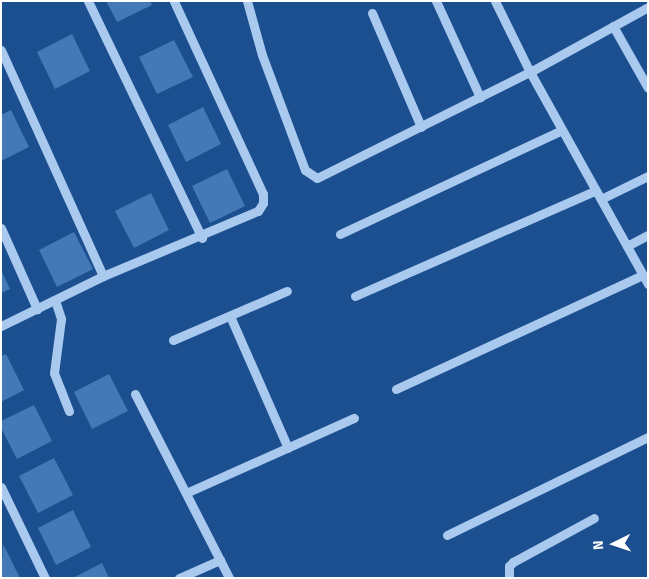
<!DOCTYPE html>
<html>
<head>
<meta charset="utf-8">
<style>
	body { margin:0 }
	#map { position:relative; width:649px; height:579px; overflow:hidden; background:#1b4f8f; font-family:"Fira Sans",sans-serif }
	div>[style] { position:absolute }
	.building>* { inset:0; background:#4478b7 }
	.minor>* { height:9px; margin:-4.5px; padding:0 4.5px; transform-origin:4.5px; border-radius:4.5px; background:#a9c9ee }
	span { translate:-50% -50%; white-space:nowrap; text-align:center; line-height:1.15; -webkit-text-stroke:5px #1b4f8f; paint-order:stroke }
	.frame { position:absolute; inset:0; border:2px solid #fff; pointer-events:none }
	.north { position:absolute; left:589px; top:519px; width:50px; height:50px; -webkit-text-stroke:4px #1b4f8f; paint-order:stroke; rotate:266deg; font-size:14px; font-weight:700; line-height:20px; text-align:center; color:#fff }
	.north::after { content:''; display:block; margin:auto; width:18px; height:22px; background:#fff; clip-path:polygon(50% 0,100% 100%,50% 72%,0 100%) }
</style>
</head>
<body>
<div id="map">
	<div class="building">
		<i style="clip-path:polygon(106px 1px,150px 1px,152px 5px,117px 22px)"></i>
		<i style="clip-path:polygon(72px 34px,90px 71px,55px 89px,37px 52px)"></i>
		<i style="clip-path:polygon(174px 40px,193px 77px,157px 94px,139px 57px)"></i>
		<i style="clip-path:polygon(203px 107px,221px 144px,186px 162px,168px 125px)"></i>
		<i style="clip-path:polygon(11px 110px,29px 147px,1px 161px,1px 115px)"></i>
		<i style="clip-path:polygon(227px 169px,245px 206px,210px 223px,192px 186px)"></i>
		<i style="clip-path:polygon(151px 193px,169px 230px,134px 248px,115px 211px)"></i>
		<i style="clip-path:polygon(74px 232px,93px 269px,57px 287px,39px 250px)"></i>
		<i style="clip-path:polygon(1px 270px,10px 289px,1px 293px)"></i>
		<i style="clip-path:polygon(6px 354px,24px 390px,1px 402px,1px 356px)"></i>
		<i style="clip-path:polygon(109px 374px,128px 411px,92px 429px,74px 392px)"></i>
		<i style="clip-path:polygon(34px 405px,52px 441px,17px 459px,1px 428px,1px 421px)"></i>
		<i style="clip-path:polygon(54px 458px,73px 495px,38px 513px,19px 476px)"></i>
		<i style="clip-path:polygon(73px 510px,91px 547px,56px 565px,38px 528px)"></i>
		<i style="clip-path:polygon(3px 544px,20px 578px,1px 578px)"></i>
		<i style="clip-path:polygon(102px 563px,109px 578px,73px 578px)"></i>
	</div>
	<div class="minor">
		<i style="left:88px;top:1px;width:263px;rotate:64.3deg"></i>
		<i style="left:247px;top:1px;width:56px;rotate:74.5deg"></i>
		<i style="left:262px;top:55px;width:123px;rotate:69.5deg"></i>
		<i style="left:305px;top:170px;width:14px;rotate:34deg"></i>
		<i style="left:317px;top:178px;width:238px;rotate:-26.5deg"></i>
		<i style="left:530px;top:72px;width:135px;rotate:-28.8deg"></i>
		<i style="left:436px;top:1px;width:106px;rotate:65.4deg"></i>
		<i style="left:495px;top:1px;width:79px;rotate:63.8deg"></i>
		<i style="left:530px;top:72px;width:243px;rotate:60.9deg"></i>
		<i style="left:372px;top:13px;width:124px;rotate:66.7deg"></i>
		<i style="left:613px;top:26px;width:71px;rotate:60.6deg"></i>
		<i style="left:1px;top:50px;width:248px;rotate:65.7deg"></i>
		<i style="left:601px;top:199px;width:52px;rotate:-26.1deg"></i>
		<i style="left:1px;top:228px;width:89px;rotate:66deg"></i>
		<i style="left:340px;top:234px;width:245px;rotate:-25.1deg"></i>
		<i style="left:627px;top:246px;width:24px;rotate:-28deg"></i>
		<i style="left:355px;top:296px;width:263px;rotate:-23.7deg"></i>
		<i style="left:55px;top:300px;width:20px;rotate:72deg"></i>
		<i style="left:61px;top:319px;width:54px;rotate:97.4deg"></i>
		<i style="left:54px;top:373px;width:41px;rotate:68.5deg"></i>
		<i style="left:230px;top:316px;width:144px;rotate:66.3deg"></i>
		<i style="left:1px;top:326px;width:114px;rotate:-26.1deg"></i>
		<i style="left:103px;top:276px;width:168px;rotate:-22.8deg"></i>
		<i style="left:258px;top:211px;width:9px;rotate:-58deg"></i>
		<i style="left:263px;top:203px;width:9px;rotate:-90deg"></i>
		<i style="left:263px;top:194px;width:213px;rotate:-114.8deg"></i>
		<i style="left:173px;top:340px;width:124px;rotate:-23.3deg"></i>
		<i style="left:396px;top:389px;width:272px;rotate:-24.8deg"></i>
		<i style="left:135px;top:394px;width:207px;rotate:62.9deg"></i>
		<i style="left:1px;top:487px;width:101px;rotate:64.2deg"></i>
		<i style="left:186px;top:493px;width:184px;rotate:-24.1deg"></i>
		<i style="left:447px;top:535px;width:224px;rotate:-26deg"></i>
		<i style="left:179px;top:578px;width:45px;rotate:-23.7deg"></i>
		<i style="left:509px;top:578px;width:12px;rotate:-90deg"></i>
		<i style="left:509px;top:566px;width:6px;rotate:-45deg"></i>
		<i style="left:513px;top:562px;width:92px;rotate:-28.5deg"></i>
	</div>
	<div class="frame"></div>
	<div class="north">N</div>
</div>
</body>
</html>
